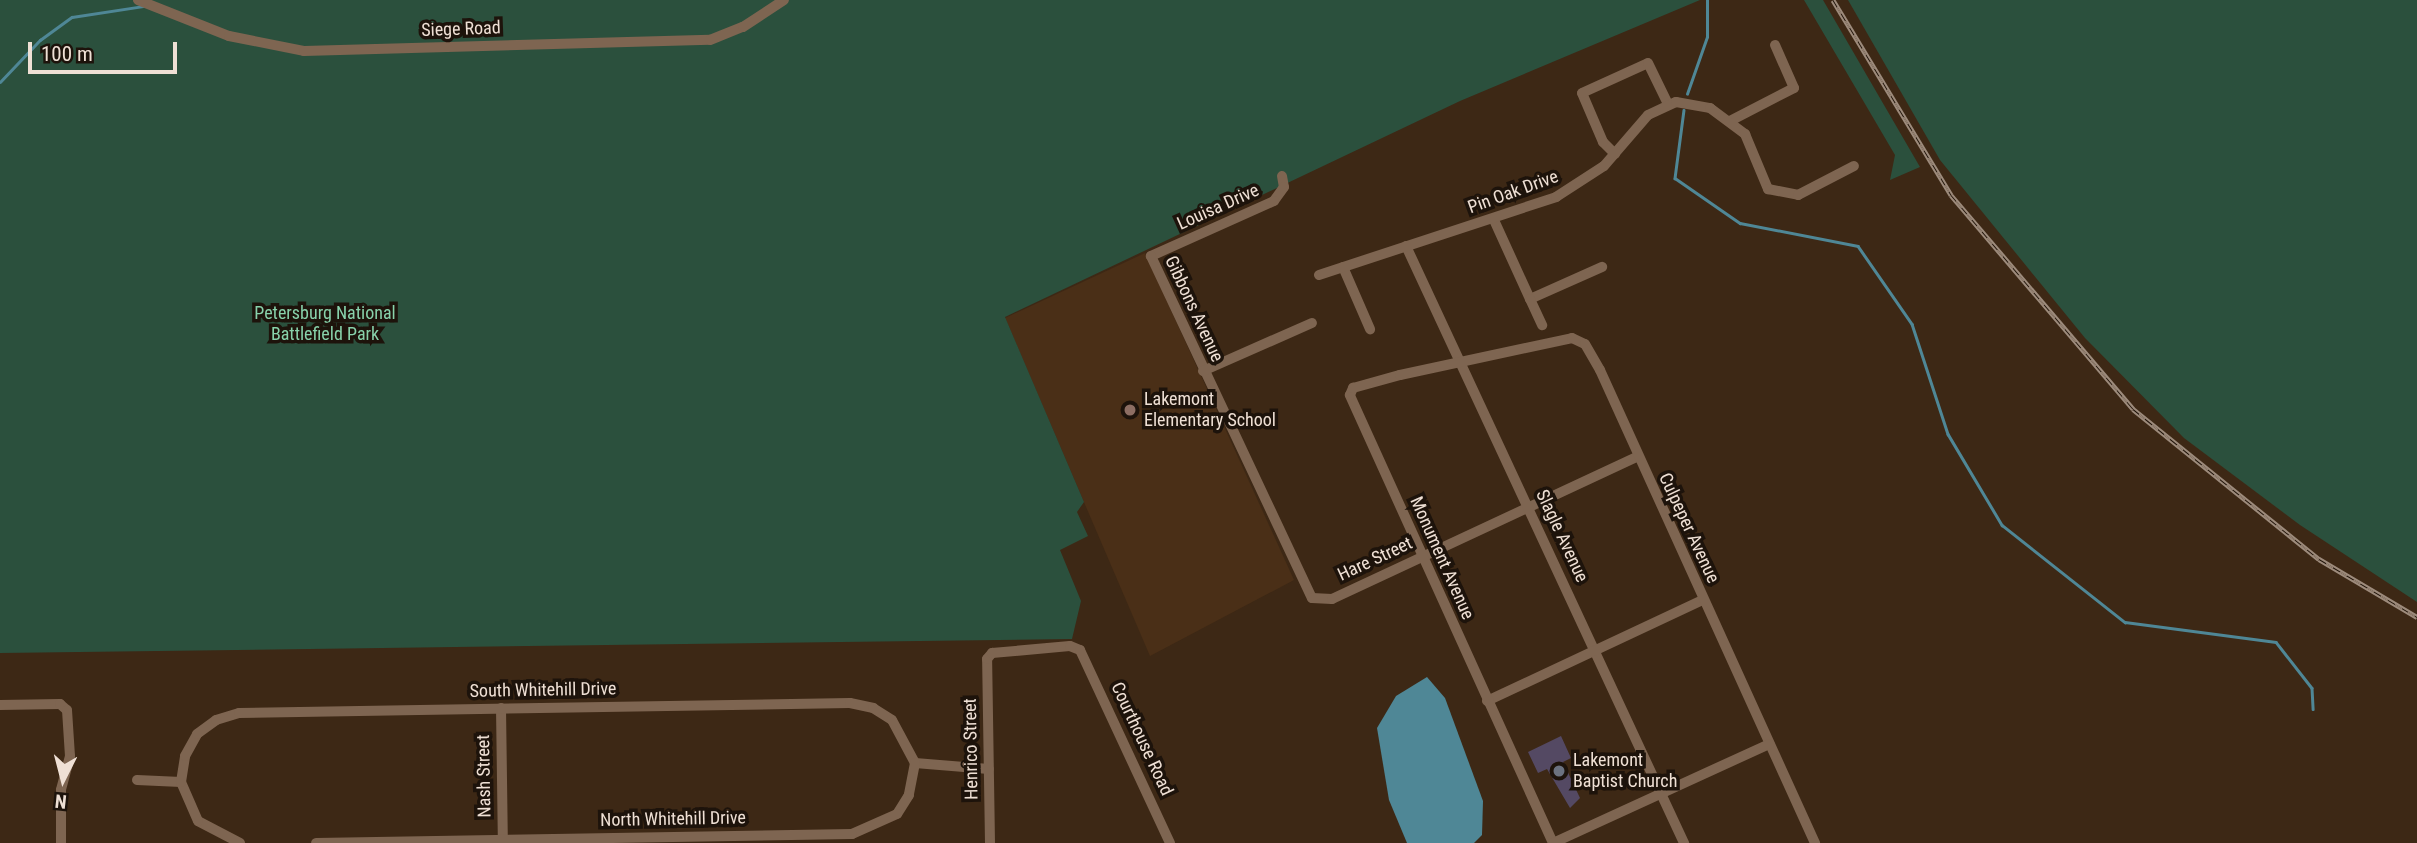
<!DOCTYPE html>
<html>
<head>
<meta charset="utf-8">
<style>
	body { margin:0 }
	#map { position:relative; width:2417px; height:843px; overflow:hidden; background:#3d2815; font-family:"Roboto Condensed",sans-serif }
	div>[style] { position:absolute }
	.built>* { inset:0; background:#4a2f17 }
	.green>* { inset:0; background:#2b503d }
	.water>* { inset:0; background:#4f8796 }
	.stream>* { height:2.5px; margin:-1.25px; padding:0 1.25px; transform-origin:1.25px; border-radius:1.25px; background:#4f8796 }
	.building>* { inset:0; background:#544963 }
	.minor>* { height:10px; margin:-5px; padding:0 5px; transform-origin:5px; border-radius:5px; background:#7e6551 }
	.rail>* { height:5px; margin-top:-2.5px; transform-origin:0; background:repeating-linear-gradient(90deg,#1d130b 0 8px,#9d8b7c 0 16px); box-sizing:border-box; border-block:2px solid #9d8b7c }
	.dots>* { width:19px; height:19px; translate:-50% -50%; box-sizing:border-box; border:4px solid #1d130b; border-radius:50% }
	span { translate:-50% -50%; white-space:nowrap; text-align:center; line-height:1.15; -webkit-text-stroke:7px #1d130b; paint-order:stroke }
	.street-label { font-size:18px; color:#efe0d5 }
	.park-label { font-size:18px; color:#88d2ab }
	.poi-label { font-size:18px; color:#efe0d5 }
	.left { translate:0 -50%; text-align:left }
	.north { position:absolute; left:28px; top:745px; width:70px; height:70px; -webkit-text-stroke:5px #1d130b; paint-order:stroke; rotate:186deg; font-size:19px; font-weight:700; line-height:28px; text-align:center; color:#efe0d5 }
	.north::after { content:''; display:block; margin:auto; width:24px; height:32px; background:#efe0d5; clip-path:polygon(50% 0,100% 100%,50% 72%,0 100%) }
	.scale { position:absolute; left:28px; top:42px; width:149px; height:32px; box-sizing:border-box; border:4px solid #efe0d5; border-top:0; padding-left:9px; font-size:21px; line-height:24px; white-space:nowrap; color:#efe0d5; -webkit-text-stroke:5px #1d130b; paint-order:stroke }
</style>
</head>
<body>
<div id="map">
	<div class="built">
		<i style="clip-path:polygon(1145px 253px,1294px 580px,1150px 656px,1005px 318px)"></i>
	</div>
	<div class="green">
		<i style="clip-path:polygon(0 0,1700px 0,1460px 101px,1005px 317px,1084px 502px,1077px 512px,1088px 536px,1060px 550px,1081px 601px,1072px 639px,0 653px)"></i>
		<i style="clip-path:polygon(1804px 0,1823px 0,1920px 167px,1890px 180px,1895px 155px)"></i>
		<i style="clip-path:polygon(1848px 0,2417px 0,2417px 602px,2300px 525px,2184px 438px,2085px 338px,1940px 160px)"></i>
	</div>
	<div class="water">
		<i style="clip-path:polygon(1427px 677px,1445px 698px,1483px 801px,1482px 835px,1474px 843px,1407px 843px,1389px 800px,1377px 728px,1396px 696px)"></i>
	</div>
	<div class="stream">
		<i style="left:0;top:82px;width:58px;rotate:-46.4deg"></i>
		<i style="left:40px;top:40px;width:39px;rotate:-36deg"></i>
		<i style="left:72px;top:17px;width:73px;rotate:-8.7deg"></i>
		<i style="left:1687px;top:94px;width:60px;rotate:-70.7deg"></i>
		<i style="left:1707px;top:37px;width:37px;rotate:-90deg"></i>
		<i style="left:1684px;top:110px;width:69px;rotate:97.5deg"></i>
		<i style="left:1675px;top:178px;width:79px;rotate:34.7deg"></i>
		<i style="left:1740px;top:223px;width:120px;rotate:11deg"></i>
		<i style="left:1858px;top:246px;width:95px;rotate:55.3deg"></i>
		<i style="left:1912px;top:324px;width:116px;rotate:71.9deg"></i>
		<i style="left:1948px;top:434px;width:106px;rotate:59.3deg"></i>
		<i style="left:2002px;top:525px;width:157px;rotate:38.3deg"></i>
		<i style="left:2125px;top:622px;width:152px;rotate:7.5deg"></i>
		<i style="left:2276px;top:642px;width:58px;rotate:52deg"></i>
		<i style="left:2312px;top:688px;width:21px;rotate:87deg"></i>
	</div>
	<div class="building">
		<i style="clip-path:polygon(1561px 736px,1571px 758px,1563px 762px,1580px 798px,1570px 808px,1547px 769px,1538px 773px,1528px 752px)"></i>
	</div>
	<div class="minor">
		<i style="left:138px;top:0;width:98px;rotate:21.6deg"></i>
		<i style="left:229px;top:36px;width:76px;rotate:11.3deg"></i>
		<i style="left:304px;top:51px;width:406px;rotate:-1.6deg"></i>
		<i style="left:710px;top:40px;width:35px;rotate:-22deg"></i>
		<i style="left:743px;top:27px;width:49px;rotate:-33.4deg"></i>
		<i style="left:1730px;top:121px;width:72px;rotate:-27.3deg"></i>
		<i style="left:1794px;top:88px;width:47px;rotate:-113.8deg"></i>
		<i style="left:1615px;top:154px;width:17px;rotate:-135deg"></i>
		<i style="left:1603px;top:142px;width:53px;rotate:-113.2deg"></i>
		<i style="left:1582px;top:93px;width:72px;rotate:-24.4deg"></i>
		<i style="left:1648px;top:63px;width:46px;rotate:64deg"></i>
		<i style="left:1282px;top:176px;width:11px;rotate:80deg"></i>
		<i style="left:1284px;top:187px;width:17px;rotate:126deg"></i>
		<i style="left:1274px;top:201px;width:135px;rotate:155.9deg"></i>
		<i style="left:1151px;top:256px;width:378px;rotate:64.8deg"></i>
		<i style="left:1312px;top:598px;width:20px;rotate:3deg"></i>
		<i style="left:1332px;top:599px;width:336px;rotate:-25deg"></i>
		<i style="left:1494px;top:220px;width:87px;rotate:65.5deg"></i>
		<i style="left:1530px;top:299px;width:79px;rotate:-24deg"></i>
		<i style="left:1406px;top:246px;width:659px;rotate:65.03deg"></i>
		<i style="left:1343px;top:267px;width:68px;rotate:66.5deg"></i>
		<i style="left:1319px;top:275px;width:250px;rotate:-18.2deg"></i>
		<i style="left:1556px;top:197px;width:57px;rotate:-32.9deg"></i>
		<i style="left:1604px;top:166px;width:67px;rotate:-49.2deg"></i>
		<i style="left:1648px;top:115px;width:31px;rotate:-25deg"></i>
		<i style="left:1676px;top:102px;width:35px;rotate:10deg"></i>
		<i style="left:1710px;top:108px;width:44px;rotate:36.6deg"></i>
		<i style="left:1745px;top:134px;width:60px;rotate:67.3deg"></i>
		<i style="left:1768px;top:189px;width:31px;rotate:11deg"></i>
		<i style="left:1798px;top:195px;width:63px;rotate:-27.4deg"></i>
		<i style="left:1530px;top:299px;width:29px;rotate:65deg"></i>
		<i style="left:1203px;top:371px;width:119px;rotate:-23.8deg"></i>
		<i style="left:1487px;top:701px;width:238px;rotate:-25.1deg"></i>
		<i style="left:0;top:705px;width:60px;rotate:-1deg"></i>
		<i style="left:60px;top:704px;width:9px;rotate:41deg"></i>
		<i style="left:67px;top:710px;width:46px;rotate:86.3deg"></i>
		<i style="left:70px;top:756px;width:35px;rotate:105deg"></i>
		<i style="left:61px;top:790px;width:53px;rotate:90deg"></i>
		<i style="left:501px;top:708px;width:135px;rotate:89.2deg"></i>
		<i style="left:915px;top:763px;width:74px;rotate:4.6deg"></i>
		<i style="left:137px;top:780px;width:44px;rotate:2.6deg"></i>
		<i style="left:240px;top:843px;width:47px;rotate:-152.4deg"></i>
		<i style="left:198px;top:821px;width:43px;rotate:-113.6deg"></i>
		<i style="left:181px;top:782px;width:26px;rotate:-81deg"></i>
		<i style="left:185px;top:756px;width:25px;rotate:-61deg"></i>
		<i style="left:197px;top:734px;width:24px;rotate:-36deg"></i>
		<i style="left:216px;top:720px;width:24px;rotate:-17deg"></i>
		<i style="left:239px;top:713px;width:611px;rotate:-0.94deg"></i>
		<i style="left:850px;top:703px;width:24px;rotate:12deg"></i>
		<i style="left:873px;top:708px;width:22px;rotate:32deg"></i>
		<i style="left:892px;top:720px;width:49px;rotate:61.9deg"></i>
		<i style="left:915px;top:763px;width:33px;rotate:101deg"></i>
		<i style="left:909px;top:795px;width:22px;rotate:122deg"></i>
		<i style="left:897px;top:814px;width:49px;rotate:156deg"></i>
		<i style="left:852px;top:834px;width:536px;rotate:179.04deg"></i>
		<i style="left:990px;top:843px;width:184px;rotate:-90.9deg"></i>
		<i style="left:987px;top:659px;width:8px;rotate:-50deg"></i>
		<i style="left:992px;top:653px;width:78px;rotate:-5.1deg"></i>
		<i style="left:1070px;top:646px;width:11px;rotate:22deg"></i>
		<i style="left:1080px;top:650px;width:213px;rotate:65deg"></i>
		<i style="left:1553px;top:843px;width:492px;rotate:-114.4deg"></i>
		<i style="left:1350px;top:395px;width:8px;rotate:-67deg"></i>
		<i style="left:1353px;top:388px;width:49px;rotate:-15.5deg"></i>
		<i style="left:1400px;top:375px;width:176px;rotate:-12.1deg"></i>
		<i style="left:1572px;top:338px;width:14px;rotate:25deg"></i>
		<i style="left:1585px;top:344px;width:30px;rotate:60deg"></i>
		<i style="left:1600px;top:370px;width:520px;rotate:65.56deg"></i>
		<i style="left:1553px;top:843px;width:238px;rotate:-24.6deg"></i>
	</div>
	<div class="rail">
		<i style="left:1833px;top:0;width:228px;rotate:58.8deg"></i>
		<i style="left:1951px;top:195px;width:281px;rotate:49.6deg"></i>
		<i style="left:2133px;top:409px;width:239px;rotate:38.9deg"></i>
		<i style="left:2319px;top:559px;width:114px;rotate:30.6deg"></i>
	</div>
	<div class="dots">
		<i style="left:1130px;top:410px;background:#8d6e63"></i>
		<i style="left:1559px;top:771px;background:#6b7280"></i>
	</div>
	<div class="street-label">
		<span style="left:461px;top:29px;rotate:-2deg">Siege Road</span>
		<span style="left:1513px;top:192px;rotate:-20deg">Pin Oak Drive</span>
		<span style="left:1218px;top:207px;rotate:-24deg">Louisa Drive</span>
		<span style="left:1194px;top:309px;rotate:65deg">Gibbons Avenue</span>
		<span style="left:1689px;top:528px;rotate:65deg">Culpeper Avenue</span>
		<span style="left:1562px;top:536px;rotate:65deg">Slagle Avenue</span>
		<span style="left:1442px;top:558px;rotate:66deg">Monument Avenue</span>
		<span style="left:1375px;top:559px;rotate:-25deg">Hare Street</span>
		<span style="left:543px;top:690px;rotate:-1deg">South Whitehill Drive</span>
		<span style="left:1142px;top:739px;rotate:65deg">Courthouse Road</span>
		<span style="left:971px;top:749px;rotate:-91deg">Henrico Street</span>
		<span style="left:484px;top:776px;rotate:-91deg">Nash Street</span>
		<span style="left:673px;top:819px;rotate:-1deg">North Whitehill Drive</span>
	</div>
	<div class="park-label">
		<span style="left:325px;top:324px">Petersburg National<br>Battlefield Park</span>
	</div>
	<div class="poi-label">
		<span class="left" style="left:1144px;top:410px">Lakemont<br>Elementary School</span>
		<span class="left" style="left:1573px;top:771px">Lakemont<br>Baptist Church</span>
	</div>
	<div class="north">N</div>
	<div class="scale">100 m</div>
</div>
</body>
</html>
